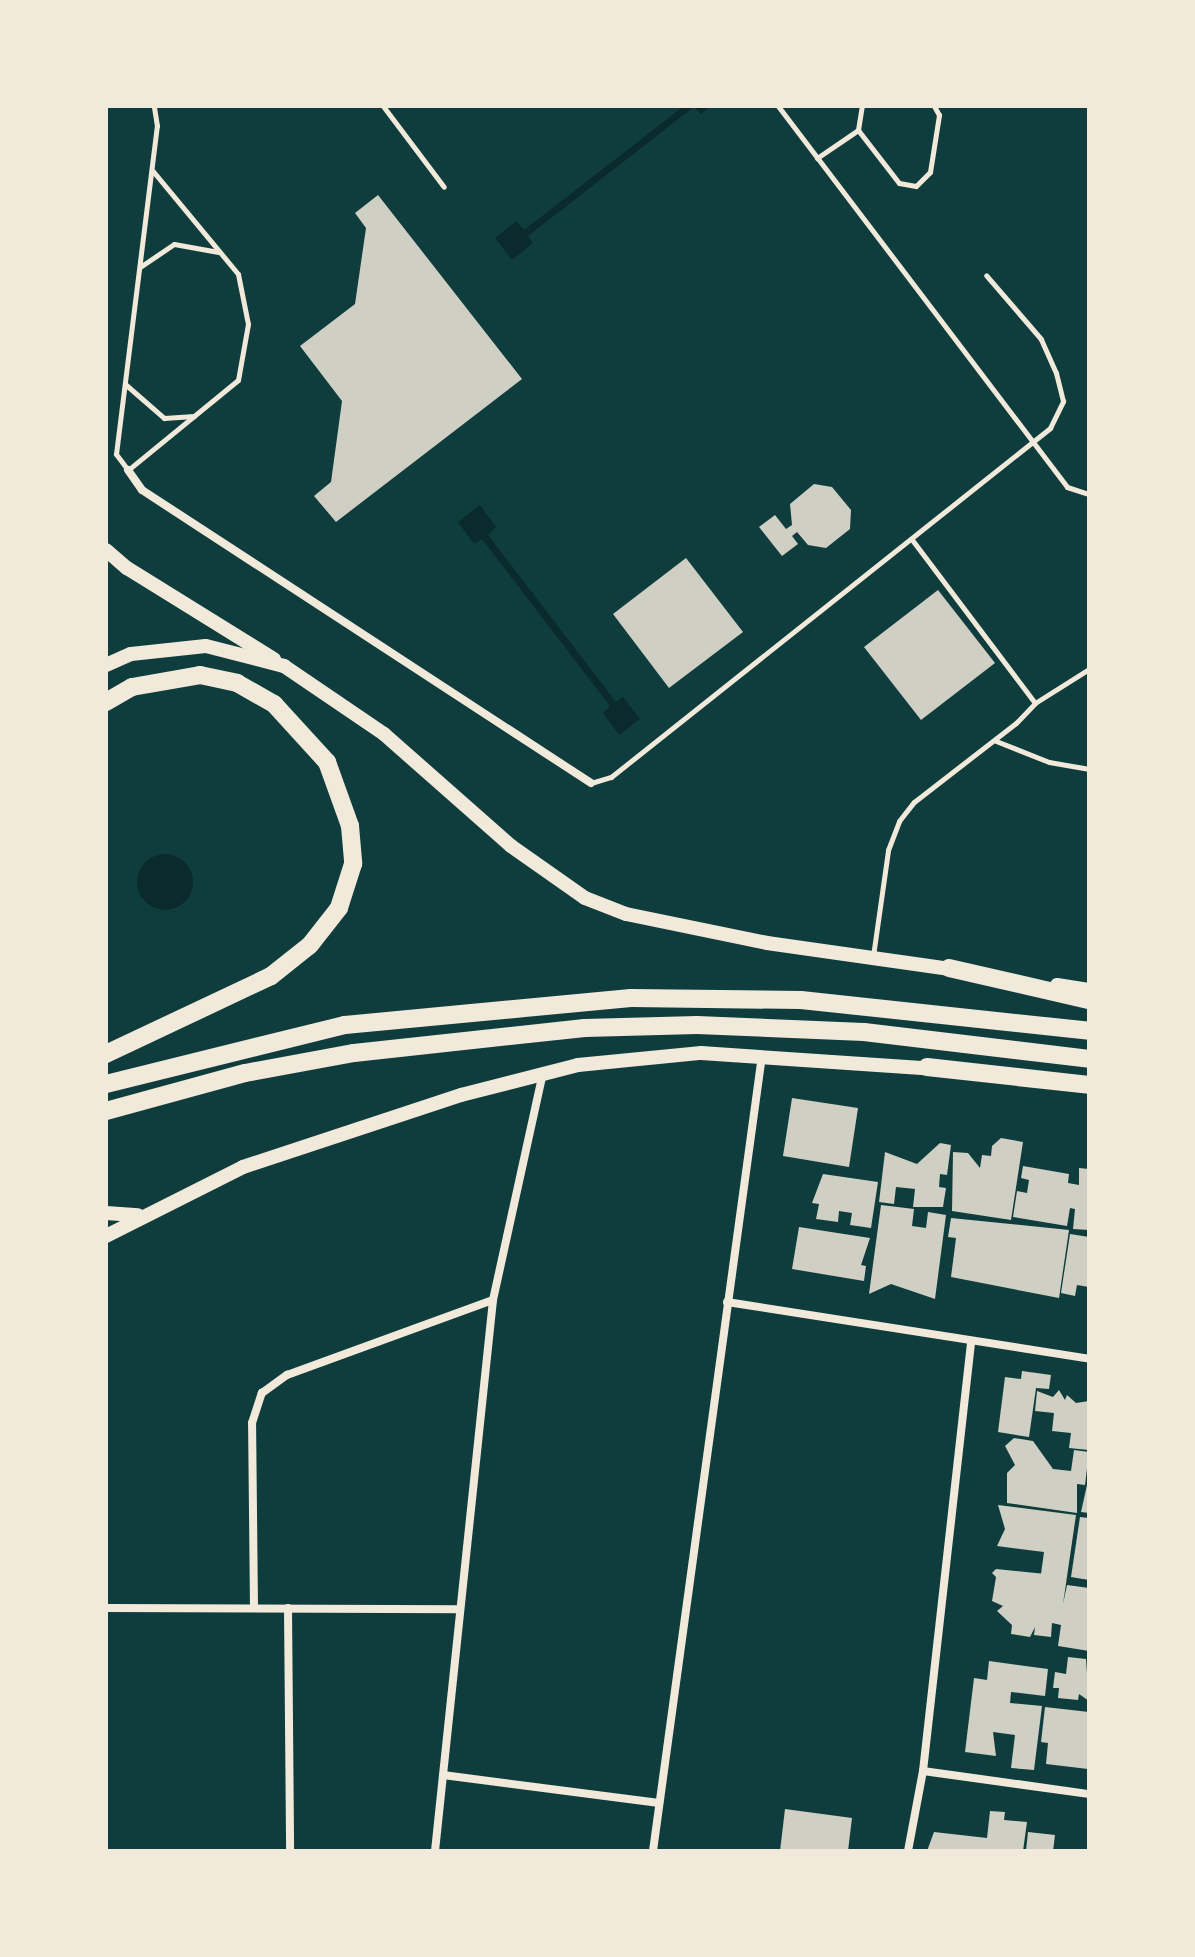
<!DOCTYPE html>
<html>
<head>
<meta charset="utf-8">
<style>
	body { margin:0 }
	#map { position:relative; width:1195px; height:1957px; overflow:hidden; background:#0f3d3e; font-family:"Roboto Serif",serif }
	div>[style] { position:absolute }
	.water>* { inset:0; background:#0a2a2b }
	.round { border-radius:50% }
	.building>* { inset:0; background:#cfcfc3 }
	.service>* { height:5px; margin:-2.5px; padding:0 2.5px; transform-origin:2.5px; border-radius:2.5px; background:#f1e9da }
	.minor>* { height:8px; margin:-4px; padding:0 4px; transform-origin:4px; border-radius:4px; background:#f1e9da }
	.secondary>* { height:14px; margin:-7px; padding:0 7px; transform-origin:7px; border-radius:7px; background:#f1e9da }
	.motorway>* { height:18px; margin:-9px; padding:0 9px; transform-origin:9px; border-radius:9px; background:#f1e9da }
	span { translate:-50% -50%; white-space:nowrap; text-align:center; line-height:1.15; -webkit-text-stroke:8px #f1e9da; paint-order:stroke }
	.frame { position:absolute; inset:0; border:108px solid #f1e9da; pointer-events:none }
</style>
</head>
<body>
<div id="map">
	<div class="water">
		<i style="clip-path:polygon(684px 106px,711px 106px,701px 114px,694px 107px,528px 236px,533px 243px,512px 260px,495px 238px,516px 221px,524px 230px)"></i>
		<i style="clip-path:polygon(480px 505px,496px 527px,488px 535px,616px 702px,623px 697px,640px 719px,619px 735px,603px 713px,610px 706px,482px 539px,474px 544px,458px 522px)"></i>
		<i class="round" style="left:137px;top:854px;width:56px;height:56px"></i>
	</div>
	<div class="building">
		<i style="clip-path:polygon(378px 195px,522px 379px,336px 522px,314px 496px,331px 482px,342px 401px,300px 346px,355px 304px,366px 228px,355px 213px)"></i>
		<i style="clip-path:polygon(814px 484px,832px 487px,851px 510px,850px 529px,826px 548px,808px 545px,797px 532px,792px 536px,798px 544px,782px 556px,759px 527px,775px 515px,786px 529px,792px 525px,790px 504px)"></i>
		<i style="clip-path:polygon(686px 558px,743px 632px,669px 688px,613px 614px)"></i>
		<i style="clip-path:polygon(938px 590px,995px 663px,921px 720px,864px 647px)"></i>
		<i style="clip-path:polygon(792px 1098px,858px 1108px,849px 1167px,783px 1156px)"></i>
		<i style="clip-path:polygon(1001px 1138px,1023px 1142px,1011px 1220px,952px 1211px,953px 1152px,968px 1153px,980px 1168px,982px 1155px,991px 1156px,992px 1146px)"></i>
		<i style="clip-path:polygon(940px 1143px,951px 1145px,947px 1175px,940px 1174px,939px 1187px,946px 1188px,943px 1207px,913px 1207px,915px 1189px,896px 1187px,894px 1204px,879px 1202px,885px 1152px,917px 1164px)"></i>
		<i style="clip-path:polygon(1023px 1166px,1069px 1174px,1068px 1183px,1079px 1185px,1079px 1168px,1089px 1169px,1089px 1230px,1073px 1229px,1075px 1209px,1070px 1208px,1067px 1226px,1013px 1217px,1017px 1191px,1027px 1193px,1029px 1180px,1021px 1178px)"></i>
		<i style="clip-path:polygon(823px 1174px,878px 1182px,871px 1228px,850px 1225px,852px 1213px,839px 1211px,838px 1222px,816px 1219px,819px 1204px,812px 1203px)"></i>
		<i style="clip-path:polygon(881px 1205px,914px 1209px,912px 1226px,926px 1228px,928px 1212px,946px 1215px,935px 1299px,891px 1284px,869px 1294px)"></i>
		<i style="clip-path:polygon(951px 1218px,1069px 1230px,1059px 1298px,951px 1277px,956px 1238px,948px 1237px)"></i>
		<i style="clip-path:polygon(799px 1227px,870px 1238px,861px 1265px,866px 1266px,864px 1281px,792px 1269px)"></i>
		<i style="clip-path:polygon(1070px 1234px,1089px 1237px,1089px 1287px,1077px 1285px,1075px 1296px,1061px 1293px)"></i>
		<i style="clip-path:polygon(1022px 1371px,1051px 1375px,1049px 1389px,1036px 1388px,1029px 1437px,998px 1432px,1005px 1377px,1021px 1379px)"></i>
		<i style="clip-path:polygon(1059px 1390px,1065px 1400px,1067px 1395px,1076px 1403px,1089px 1401px,1089px 1450px,1069px 1448px,1071px 1433px,1052px 1431px,1054px 1413px,1035px 1411px,1037px 1391px,1053px 1397px)"></i>
		<i style="clip-path:polygon(1014px 1438px,1033px 1441px,1053px 1469px,1071px 1471px,1074px 1450px,1089px 1452px,1085px 1485px,1077px 1484px,1077px 1513px,1007px 1503px,1007px 1473px,1015px 1465px,1005px 1446px)"></i>
		<i style="clip-path:polygon(1089px 1476px,1089px 1513px,1081px 1512px)"></i>
		<i style="clip-path:polygon(998px 1505px,1076px 1515px,1063px 1604px,1067px 1585px,1089px 1588px,1089px 1651px,1058px 1646px,1061px 1625px,1052px 1623px,1051px 1637px,1034px 1635px,1035px 1627px,1030px 1637px,1011px 1634px,1012px 1625px,997px 1611px,1003px 1606px,992px 1601px,996px 1577px,992px 1573px,996px 1569px,1055px 1575px,1041px 1574px,1044px 1552px,997px 1546px,1005px 1529px)"></i>
		<i style="clip-path:polygon(1080px 1517px,1089px 1518px,1089px 1580px,1071px 1577px)"></i>
		<i style="clip-path:polygon(1068px 1657px,1086px 1659px,1089px 1701px,1079px 1694px,1078px 1700px,1058px 1698px,1059px 1688px,1053px 1688px,1055px 1672px,1066px 1674px)"></i>
		<i style="clip-path:polygon(989px 1661px,1048px 1669px,1045px 1696px,1011px 1692px,1010px 1703px,1042px 1706px,1034px 1770px,1011px 1768px,1015px 1735px,993px 1732px,996px 1756px,965px 1752px,974px 1678px,987px 1680px)"></i>
		<i style="clip-path:polygon(1045px 1707px,1089px 1712px,1088px 1769px,1046px 1764px,1048px 1743px,1041px 1742px)"></i>
		<i style="clip-path:polygon(785px 1809px,852px 1818px,848px 1851px,780px 1851px)"></i>
		<i style="clip-path:polygon(990px 1811px,1005px 1812px,1004px 1820px,1027px 1822px,1023px 1851px,927px 1851px,934px 1832px,987px 1838px)"></i>
		<i style="clip-path:polygon(1028px 1832px,1055px 1835px,1053px 1851px,1026px 1851px)"></i>
	</div>
	<div class="service">
		<i style="left:383px;top:106px;width:101px;rotate:53deg"></i>
		<i style="left:778px;top:106px;width:478px;rotate:52.8deg"></i>
		<i style="left:1067px;top:487px;width:23px;rotate:18deg"></i>
		<i style="left:858px;top:130px;width:67px;rotate:52.3deg"></i>
		<i style="left:899px;top:183px;width:17px;rotate:10deg"></i>
		<i style="left:916px;top:186px;width:20px;rotate:-45deg"></i>
		<i style="left:930px;top:172px;width:58px;rotate:-81deg"></i>
		<i style="left:939px;top:115px;width:10px;rotate:-119deg"></i>
		<i style="left:817px;top:158px;width:50px;rotate:-34.3deg"></i>
		<i style="left:858px;top:130px;width:24px;rotate:-81deg"></i>
		<i style="left:152px;top:170px;width:135px;rotate:50.4deg"></i>
		<i style="left:238px;top:274px;width:51px;rotate:78.7deg"></i>
		<i style="left:248px;top:324px;width:57px;rotate:100.1deg"></i>
		<i style="left:238px;top:380px;width:142px;rotate:140.7deg"></i>
		<i style="left:128px;top:470px;width:20px;rotate:-127deg"></i>
		<i style="left:116px;top:454px;width:331px;rotate:-82.9deg"></i>
		<i style="left:157px;top:126px;width:20px;rotate:-99deg"></i>
		<i style="left:140px;top:267px;width:41px;rotate:-34.1deg"></i>
		<i style="left:174px;top:244px;width:45px;rotate:10.3deg"></i>
		<i style="left:125px;top:384px;width:52px;rotate:41.1deg"></i>
		<i style="left:164px;top:418px;width:30px;rotate:-4deg"></i>
		<i style="left:1035px;top:703px;width:64px;rotate:-32.2deg"></i>
		<i style="left:996px;top:741px;width:57px;rotate:21.6deg"></i>
		<i style="left:1049px;top:762px;width:41px;rotate:9.9deg"></i>
		<i style="left:591px;top:783px;width:21px;rotate:-17deg"></i>
		<i style="left:611px;top:777px;width:561px;rotate:-38.48deg"></i>
		<i style="left:1050px;top:428px;width:30px;rotate:-64deg"></i>
		<i style="left:1063px;top:401px;width:29px;rotate:-104deg"></i>
		<i style="left:1056px;top:373px;width:37px;rotate:-114deg"></i>
		<i style="left:1041px;top:339px;width:84px;rotate:-130.7deg"></i>
		<i style="left:873px;top:956px;width:107px;rotate:-81.9deg"></i>
		<i style="left:888px;top:850px;width:31px;rotate:-69deg"></i>
		<i style="left:899px;top:821px;width:24px;rotate:-52deg"></i>
		<i style="left:914px;top:802px;width:129px;rotate:-37.8deg"></i>
		<i style="left:1016px;top:723px;width:28px;rotate:-46deg"></i>
		<i style="left:1035px;top:703px;width:204px;rotate:-127deg"></i>
	</div>
	<div class="minor">
		<i style="left:128px;top:470px;width:24px;rotate:55deg"></i>
		<i style="left:142px;top:490px;width:536px;rotate:33.13deg"></i>
		<i style="left:727px;top:1302px;width:366px;rotate:8.9deg"></i>
		<i style="left:106px;top:1608px;width:354px;rotate:0.2deg"></i>
		<i style="left:254px;top:1608px;width:185px;rotate:-90.6deg"></i>
		<i style="left:252px;top:1423px;width:32px;rotate:-72deg"></i>
		<i style="left:262px;top:1393px;width:31px;rotate:-36deg"></i>
		<i style="left:287px;top:1375px;width:219px;rotate:-20deg"></i>
		<i style="left:288px;top:1608px;width:243px;rotate:89.5deg"></i>
		<i style="left:923px;top:1771px;width:168px;rotate:7.9deg"></i>
		<i style="left:443px;top:1775px;width:218px;rotate:7.4deg"></i>
		<i style="left:435px;top:1851px;width:554px;rotate:-83.99deg"></i>
		<i style="left:493px;top:1300px;width:232px;rotate:-77.6deg"></i>
		<i style="left:653px;top:1851px;width:803px;rotate:-82.2deg"></i>
		<i style="left:908px;top:1851px;width:81px;rotate:-79.4deg"></i>
		<i style="left:923px;top:1771px;width:433px;rotate:-83.6deg"></i>
	</div>
	<div class="secondary">
		<i style="left:106px;top:550px;width:28px;rotate:41deg"></i>
		<i style="left:127px;top:568px;width:173px;rotate:31.8deg"></i>
		<i style="left:106px;top:665px;width:27px;rotate:-24deg"></i>
		<i style="left:131px;top:654px;width:75px;rotate:-6.1deg"></i>
		<i style="left:206px;top:646px;width:81px;rotate:14.4deg"></i>
		<i style="left:284px;top:666px;width:121px;rotate:34.2deg"></i>
		<i style="left:384px;top:734px;width:169px;rotate:41.4deg"></i>
		<i style="left:511px;top:846px;width:90px;rotate:35.1deg"></i>
		<i style="left:585px;top:898px;width:44px;rotate:21.3deg"></i>
		<i style="left:626px;top:914px;width:144px;rotate:11.6deg"></i>
		<i style="left:767px;top:943px;width:192px;rotate:8.1deg"></i>
		<i style="left:1057px;top:985px;width:32px;rotate:9deg"></i>
		<i style="left:106px;top:1213px;width:32px;rotate:4deg"></i>
		<i style="left:106px;top:1236px;width:153px;rotate:-26.7deg"></i>
		<i style="left:243px;top:1167px;width:230px;rotate:-18.3deg"></i>
		<i style="left:461px;top:1095px;width:121px;rotate:-14.4deg"></i>
		<i style="left:578px;top:1065px;width:124px;rotate:-5.6deg"></i>
		<i style="left:701px;top:1053px;width:236px;rotate:3.9deg"></i>
	</div>
	<div class="motorway">
		<i style="left:106px;top:702px;width:30px;rotate:-30deg"></i>
		<i style="left:132px;top:687px;width:69px;rotate:-10deg"></i>
		<i style="left:200px;top:675px;width:38px;rotate:12deg"></i>
		<i style="left:237px;top:683px;width:43px;rotate:29.6deg"></i>
		<i style="left:274px;top:704px;width:79px;rotate:47.6deg"></i>
		<i style="left:327px;top:762px;width:68px;rotate:70.2deg"></i>
		<i style="left:350px;top:826px;width:38px;rotate:85deg"></i>
		<i style="left:353px;top:864px;width:46px;rotate:107.7deg"></i>
		<i style="left:339px;top:908px;width:47px;rotate:128.1deg"></i>
		<i style="left:310px;top:945px;width:50px;rotate:141.5deg"></i>
		<i style="left:271px;top:976px;width:183px;rotate:154.7deg"></i>
		<i style="left:949px;top:968px;width:144px;rotate:12.9deg"></i>
		<i style="left:927px;top:1067px;width:163px;rotate:6.3deg"></i>
		<i style="left:106px;top:1084px;width:246px;rotate:-13.9deg"></i>
		<i style="left:345px;top:1025px;width:287px;rotate:-5.4deg"></i>
		<i style="left:631px;top:998px;width:170px;rotate:0.7deg"></i>
		<i style="left:801px;top:1000px;width:290px;rotate:6.1deg"></i>
		<i style="left:106px;top:1111px;width:144px;rotate:-15.3deg"></i>
		<i style="left:245px;top:1073px;width:111px;rotate:-10.4deg"></i>
		<i style="left:354px;top:1053px;width:232px;rotate:-6.2deg"></i>
		<i style="left:585px;top:1028px;width:112px;rotate:-1.5deg"></i>
		<i style="left:697px;top:1025px;width:167px;rotate:2.4deg"></i>
		<i style="left:864px;top:1032px;width:227px;rotate:6.8deg"></i>
	</div>
	<div class="frame"></div>
</div>
</body>
</html>
